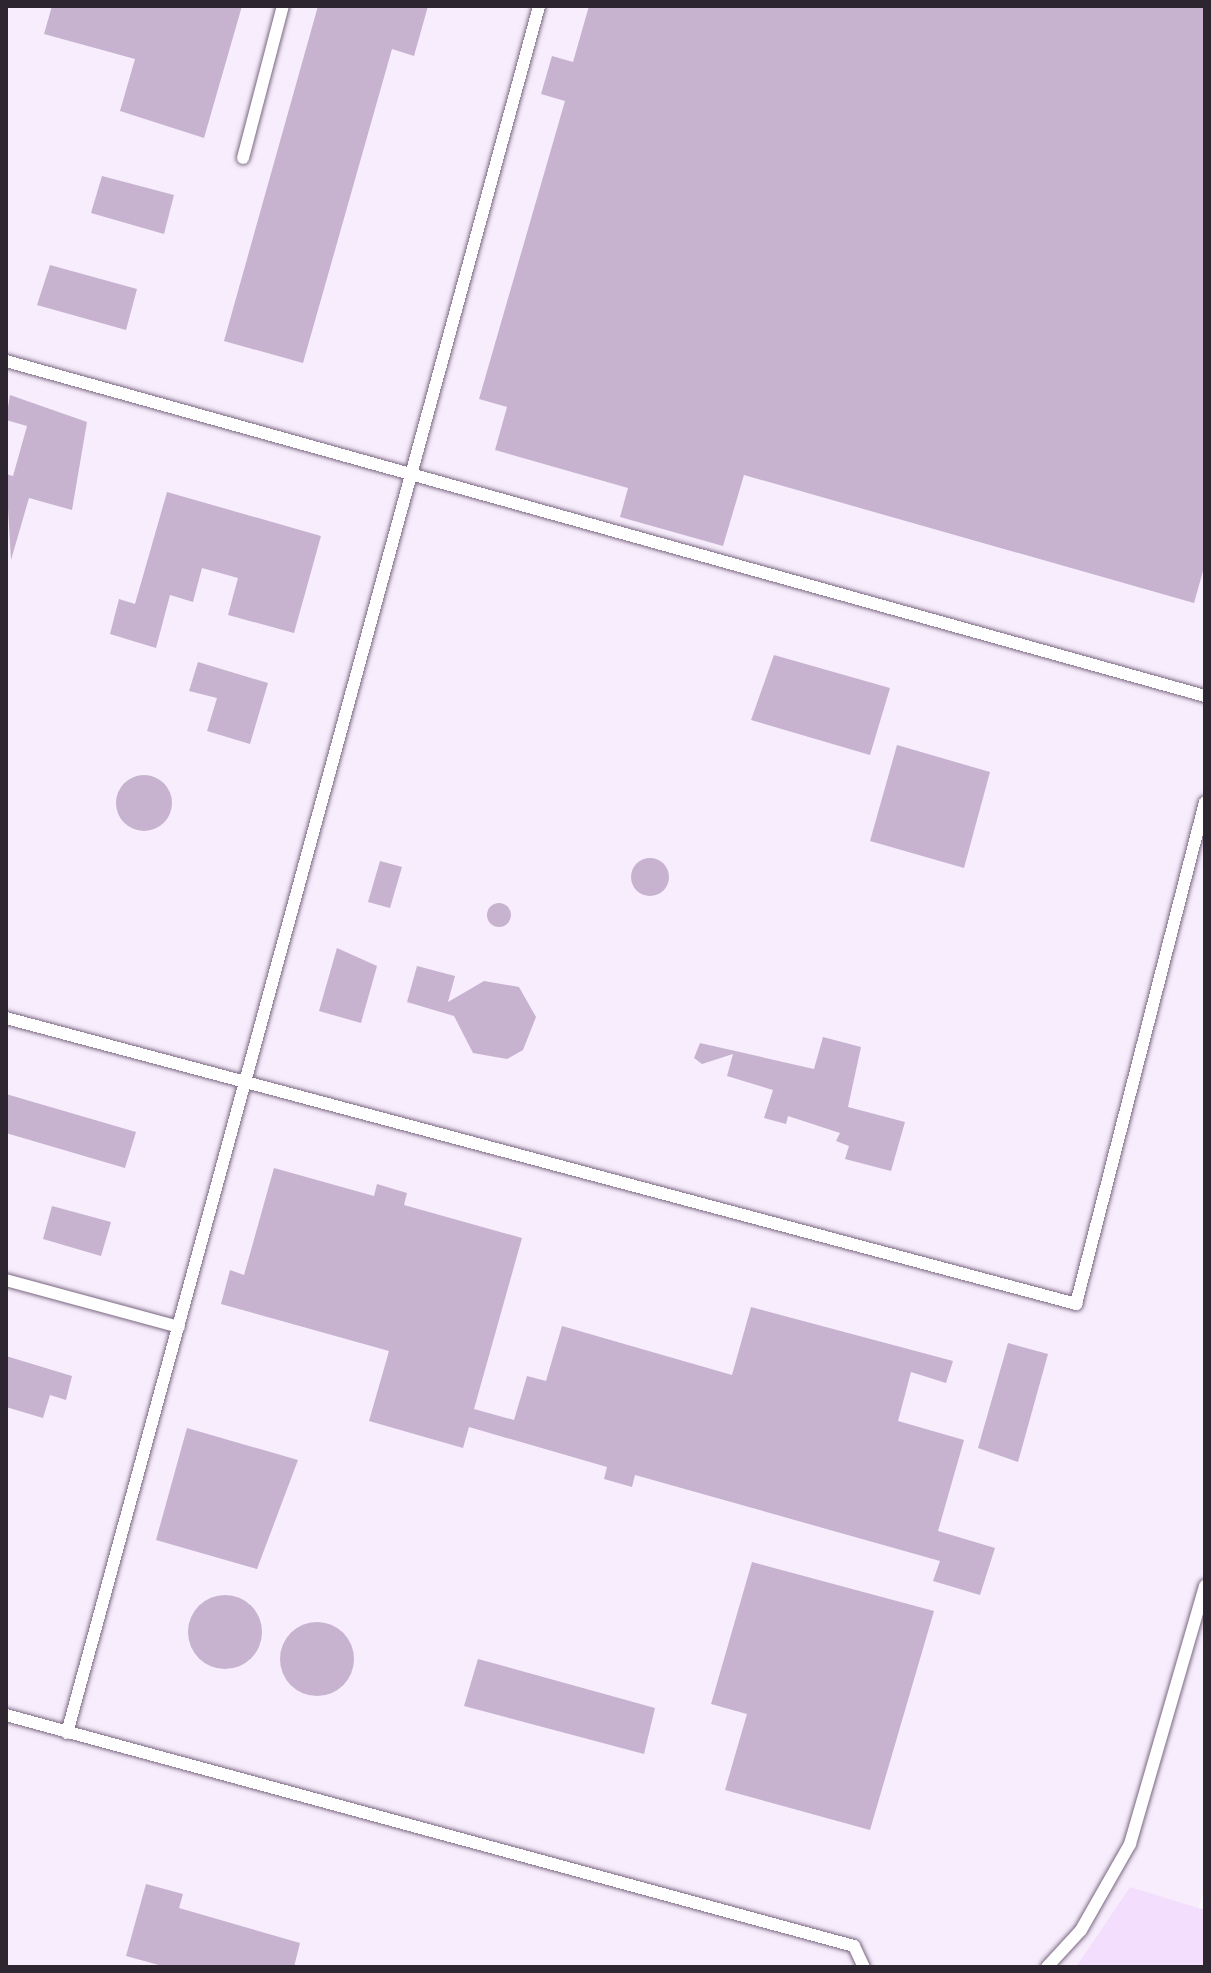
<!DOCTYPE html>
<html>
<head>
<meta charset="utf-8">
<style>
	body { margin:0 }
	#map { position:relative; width:1211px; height:1973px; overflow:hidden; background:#fcf8fe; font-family:Ubuntu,sans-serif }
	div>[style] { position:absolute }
	.built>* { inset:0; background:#f7edfc }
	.green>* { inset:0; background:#f4defd }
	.building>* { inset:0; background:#c7b3d0 }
	.round { border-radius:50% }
	.roads { filter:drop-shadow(0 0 2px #796781) drop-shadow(0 0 2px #796781) }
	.lane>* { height:12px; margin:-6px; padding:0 6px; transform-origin:6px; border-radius:6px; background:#fff }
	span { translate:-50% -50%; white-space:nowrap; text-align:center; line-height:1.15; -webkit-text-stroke:6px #fff; paint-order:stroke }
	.frame { position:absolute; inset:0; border:8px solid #2d2530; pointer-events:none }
</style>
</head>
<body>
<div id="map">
	<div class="built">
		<i style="clip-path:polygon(6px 6px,1205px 6px,1205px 1886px,1182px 1967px,6px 1967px)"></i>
	</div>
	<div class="green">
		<i style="clip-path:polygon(1130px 1887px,1205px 1910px,1204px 1967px,1076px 1967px)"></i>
	</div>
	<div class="building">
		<i style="clip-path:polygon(52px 6px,242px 6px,204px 138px,120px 111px,135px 59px,44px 34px)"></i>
		<i style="clip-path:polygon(318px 6px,428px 6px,414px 56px,392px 49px,303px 363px,224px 341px)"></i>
		<i style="clip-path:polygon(589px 6px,1205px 6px,1205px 564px,1194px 603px,744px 475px,723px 546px,620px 517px,628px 488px,495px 450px,507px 407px,479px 399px,565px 101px,541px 94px,552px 56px,573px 62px)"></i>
		<i style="clip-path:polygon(102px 176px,174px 195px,164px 234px,91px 213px)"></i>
		<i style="clip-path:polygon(50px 265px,137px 289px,126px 330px,37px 305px)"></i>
		<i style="clip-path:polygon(10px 395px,87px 422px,72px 510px,29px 498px,11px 560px,6px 474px,13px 476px,27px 426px,6px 420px)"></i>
		<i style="clip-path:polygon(167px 492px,321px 536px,294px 633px,228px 615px,238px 578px,202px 568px,193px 602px,170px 595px,156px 648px,110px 634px,119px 599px,135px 604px)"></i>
		<i style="clip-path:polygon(774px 655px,890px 688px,870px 755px,751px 720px)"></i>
		<i style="clip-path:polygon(198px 662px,268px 683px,250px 744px,207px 731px,217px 698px,189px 691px)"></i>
		<i style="clip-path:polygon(897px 745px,990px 772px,964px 868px,870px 841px)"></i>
		<i class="round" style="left:116px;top:775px;width:56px;height:56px"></i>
		<i class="round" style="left:631px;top:858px;width:38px;height:38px"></i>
		<i style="clip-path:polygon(380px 861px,402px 867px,390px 908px,368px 902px)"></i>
		<i class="round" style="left:487px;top:903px;width:24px;height:24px"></i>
		<i style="clip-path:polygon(337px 948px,377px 966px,361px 1023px,319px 1011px)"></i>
		<i style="clip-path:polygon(417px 966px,455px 976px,448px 1002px,484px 981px,519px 987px,536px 1017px,523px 1050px,507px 1059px,473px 1053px,454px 1016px,407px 1002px)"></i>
		<i style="clip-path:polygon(823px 1037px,861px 1047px,848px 1107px,905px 1122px,891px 1171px,845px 1159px,849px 1146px,836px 1141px,840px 1133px,788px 1116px,786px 1124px,764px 1118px,773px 1090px,727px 1076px,733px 1054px,702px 1064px,694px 1058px,700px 1043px,814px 1069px)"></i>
		<i style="clip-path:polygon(6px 1094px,136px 1132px,125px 1168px,6px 1133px)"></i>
		<i style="clip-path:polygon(274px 1168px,374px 1196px,377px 1184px,407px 1193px,404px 1205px,522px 1238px,474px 1409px,514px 1420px,527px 1376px,546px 1381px,562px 1326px,732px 1375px,751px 1307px,953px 1361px,946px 1383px,911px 1372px,898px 1421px,964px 1440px,938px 1531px,995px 1548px,980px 1595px,933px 1581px,940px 1561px,635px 1475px,632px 1487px,604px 1479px,607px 1467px,469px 1427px,463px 1448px,369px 1421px,389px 1351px,221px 1304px,230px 1270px,244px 1275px)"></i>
		<i style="clip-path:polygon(52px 1206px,111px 1222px,101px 1256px,43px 1239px)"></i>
		<i style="clip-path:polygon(1008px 1343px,1048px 1354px,1018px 1462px,978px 1448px)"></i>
		<i style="clip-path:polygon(6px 1356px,72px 1376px,66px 1400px,50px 1395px,43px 1418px,6px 1407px)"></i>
		<i style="clip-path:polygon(187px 1428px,298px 1460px,257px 1569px,156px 1540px)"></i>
		<i style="clip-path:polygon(752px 1562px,934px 1611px,870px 1830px,725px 1790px,747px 1714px,711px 1704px)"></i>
		<i class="round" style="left:188px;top:1595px;width:74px;height:74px"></i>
		<i class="round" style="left:280px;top:1622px;width:74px;height:74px"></i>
		<i style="clip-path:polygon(478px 1659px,655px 1708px,644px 1754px,464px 1706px)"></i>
		<i style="clip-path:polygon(146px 1884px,183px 1894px,179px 1908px,300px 1943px,294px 1967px,166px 1967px,126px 1956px)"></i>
	</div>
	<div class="roads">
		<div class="lane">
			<i style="left:243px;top:158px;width:157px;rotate:-75.3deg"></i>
			<i style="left:6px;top:361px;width:1245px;rotate:15.61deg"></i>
			<i style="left:6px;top:1018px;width:1108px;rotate:14.96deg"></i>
			<i style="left:1076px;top:1304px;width:518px;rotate:-75.59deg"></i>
			<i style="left:6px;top:1280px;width:179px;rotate:15.2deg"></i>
			<i style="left:6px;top:1715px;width:879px;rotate:15.24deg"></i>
			<i style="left:854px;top:1946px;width:23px;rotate:65deg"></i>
			<i style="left:67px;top:1733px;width:1790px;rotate:-74.71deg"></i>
			<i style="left:1047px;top:1967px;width:50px;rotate:-47.4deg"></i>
			<i style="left:1081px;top:1930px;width:99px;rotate:-60.3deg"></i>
			<i style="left:1130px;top:1844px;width:269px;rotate:-73.8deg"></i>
		</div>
	</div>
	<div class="frame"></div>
</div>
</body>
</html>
